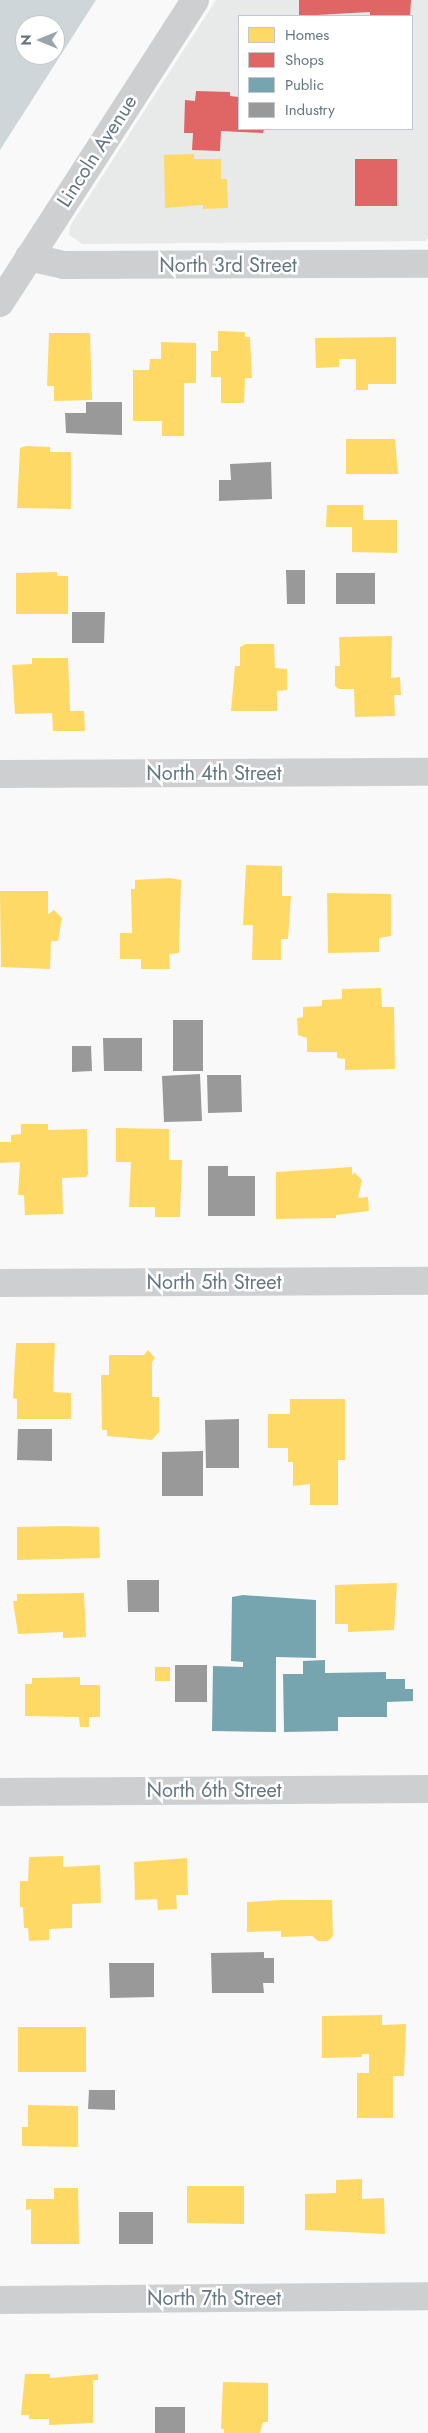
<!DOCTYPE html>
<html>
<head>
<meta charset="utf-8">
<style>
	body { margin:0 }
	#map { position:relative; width:428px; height:2433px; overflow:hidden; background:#f9f9f9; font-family:Jost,sans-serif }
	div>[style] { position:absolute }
	.built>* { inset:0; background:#e8e9e9 }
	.water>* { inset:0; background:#ced6d9 }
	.homes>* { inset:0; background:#ffd966 }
	.shops>* { inset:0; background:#e06666 }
	.public>* { inset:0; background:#76a5af }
	.industry>* { inset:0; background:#999 }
	.minor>* { height:28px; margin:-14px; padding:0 14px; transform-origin:14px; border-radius:14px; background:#cecfd0 }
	span { translate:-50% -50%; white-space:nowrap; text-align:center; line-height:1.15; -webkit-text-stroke:5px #fff; paint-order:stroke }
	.street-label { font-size:20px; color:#657683 }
	.legend { position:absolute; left:238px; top:15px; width:175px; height:115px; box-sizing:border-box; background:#fff; border:1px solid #c1c8cd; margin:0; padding:6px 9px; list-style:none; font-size:15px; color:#657683 }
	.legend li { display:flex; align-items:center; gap:10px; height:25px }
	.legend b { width:25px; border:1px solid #c1c8cd }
	.north { position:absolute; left:15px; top:15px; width:50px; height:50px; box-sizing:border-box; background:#fff; border:1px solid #c1c8cd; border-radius:50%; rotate:270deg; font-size:14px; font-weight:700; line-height:20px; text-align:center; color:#657683 }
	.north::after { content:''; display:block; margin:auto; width:18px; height:22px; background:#99a4ac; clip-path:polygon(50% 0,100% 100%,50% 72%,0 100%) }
</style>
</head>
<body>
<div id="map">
	<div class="built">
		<i style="clip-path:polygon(evenodd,216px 0,428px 0,428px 238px,425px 241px,82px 244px,69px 235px,70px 226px,216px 0,239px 16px,412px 16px,412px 129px,239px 129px,239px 16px)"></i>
	</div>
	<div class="water">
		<i style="clip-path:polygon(evenodd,0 0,96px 0,0 150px,0 0,25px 25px,55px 25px,55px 55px,25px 55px,25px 25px)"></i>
	</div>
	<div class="homes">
		<i style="clip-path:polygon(194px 154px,194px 159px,221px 159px,221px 179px,227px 179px,228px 208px,203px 209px,203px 205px,165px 208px,164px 155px)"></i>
		<i style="clip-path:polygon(218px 331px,245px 332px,245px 337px,250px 337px,252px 378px,245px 378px,244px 403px,221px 403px,221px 377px,211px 377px,211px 351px,218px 351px)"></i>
		<i style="clip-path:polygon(49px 333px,90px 333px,92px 400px,54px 401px,54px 386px,47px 386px)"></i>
		<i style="clip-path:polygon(396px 337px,396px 384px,368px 384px,368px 390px,356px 390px,356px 359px,339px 359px,339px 367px,316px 368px,315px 338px)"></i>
		<i style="clip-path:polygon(161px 342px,196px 343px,196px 383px,184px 383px,184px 436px,162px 436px,162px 421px,133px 421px,133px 370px,149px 370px,150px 359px,161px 359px)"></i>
		<i style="clip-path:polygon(346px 439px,395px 439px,398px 474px,346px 474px)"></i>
		<i style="clip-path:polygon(26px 446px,50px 447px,50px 452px,71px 452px,71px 509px,17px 508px,20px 448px)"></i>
		<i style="clip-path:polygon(327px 505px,363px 505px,363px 520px,397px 520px,397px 553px,352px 552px,352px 527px,326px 527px)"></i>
		<i style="clip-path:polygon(57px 572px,57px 576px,68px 576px,68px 614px,16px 614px,16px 573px)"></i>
		<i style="clip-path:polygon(392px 636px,391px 678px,400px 677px,401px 695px,394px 695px,395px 716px,355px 717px,354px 689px,339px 689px,335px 686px,335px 666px,340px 666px,339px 637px)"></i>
		<i style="clip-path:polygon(246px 644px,274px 644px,275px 668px,287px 669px,287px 690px,277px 691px,277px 711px,231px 711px,235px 666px,240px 666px,240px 647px)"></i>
		<i style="clip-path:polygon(32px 658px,68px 658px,70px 711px,84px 711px,85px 731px,53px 731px,52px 713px,15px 714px,12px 665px,32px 664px)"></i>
		<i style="clip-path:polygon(246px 865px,282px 866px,282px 896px,291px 896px,288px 939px,281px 939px,281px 960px,252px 960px,253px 925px,243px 925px)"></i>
		<i style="clip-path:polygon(170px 878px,181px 880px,179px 953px,169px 954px,170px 969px,141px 969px,141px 959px,120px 959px,120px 933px,132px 933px,131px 889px,135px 889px,135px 880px)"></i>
		<i style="clip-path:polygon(0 891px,48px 891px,48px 914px,54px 910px,62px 918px,58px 941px,51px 941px,50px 969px,1px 967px)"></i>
		<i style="clip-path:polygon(327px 893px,391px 894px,391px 936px,379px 938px,379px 952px,328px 953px)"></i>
		<i style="clip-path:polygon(381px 988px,382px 1007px,394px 1007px,395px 1069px,345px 1070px,345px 1059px,337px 1058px,337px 1052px,307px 1052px,307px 1038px,298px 1035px,297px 1018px,303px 1017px,303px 1007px,322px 1006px,322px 1000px,342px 999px,342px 989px)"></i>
		<i style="clip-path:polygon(21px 1124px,48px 1124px,48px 1130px,87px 1129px,88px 1174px,86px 1177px,62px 1178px,63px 1214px,25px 1215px,24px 1195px,18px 1195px,20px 1162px,0 1163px,0 1142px,11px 1142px,11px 1135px,21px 1134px)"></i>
		<i style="clip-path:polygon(116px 1128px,169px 1129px,169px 1160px,182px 1160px,180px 1217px,155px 1217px,155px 1207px,129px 1207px,131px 1162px,116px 1162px)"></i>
		<i style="clip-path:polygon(352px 1167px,352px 1176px,354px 1172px,362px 1180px,358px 1198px,368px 1197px,369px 1211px,336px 1215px,336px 1218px,276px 1219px,276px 1172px)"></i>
		<i style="clip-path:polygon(16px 1343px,55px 1343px,53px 1392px,71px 1393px,71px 1419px,17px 1419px,17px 1399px,13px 1398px)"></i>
		<i style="clip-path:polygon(148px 1350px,155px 1358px,152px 1362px,152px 1397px,159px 1397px,159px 1432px,152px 1440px,107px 1436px,107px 1430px,102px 1430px,101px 1375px,109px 1375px,109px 1355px,144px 1355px)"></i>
		<i style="clip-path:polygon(290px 1399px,345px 1399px,345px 1460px,338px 1460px,338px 1505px,310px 1505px,310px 1484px,293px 1486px,293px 1462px,288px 1462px,288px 1448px,268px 1448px,268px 1414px,290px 1414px)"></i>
		<i style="clip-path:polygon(64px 1526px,99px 1527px,100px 1558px,17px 1560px,17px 1527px)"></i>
		<i style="clip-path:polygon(397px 1583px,394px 1630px,348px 1632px,348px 1624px,335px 1624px,335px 1585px)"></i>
		<i style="clip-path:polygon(84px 1593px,86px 1637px,63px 1638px,63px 1632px,18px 1634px,13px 1601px,17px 1601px,17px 1594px)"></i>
		<i style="clip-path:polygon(155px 1667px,170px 1667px,170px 1681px,155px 1681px)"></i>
		<i style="clip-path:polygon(80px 1677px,80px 1685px,100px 1685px,100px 1717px,89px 1717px,89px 1727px,80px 1727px,79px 1717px,25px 1716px,25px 1684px,32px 1684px,32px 1678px)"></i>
		<i style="clip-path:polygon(63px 1856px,63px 1867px,100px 1865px,101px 1903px,72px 1904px,72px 1928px,49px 1929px,49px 1940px,29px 1941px,28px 1928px,24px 1928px,23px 1907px,20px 1907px,20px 1881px,28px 1881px,29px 1857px)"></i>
		<i style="clip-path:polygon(187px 1858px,188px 1895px,176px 1895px,177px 1909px,158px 1910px,157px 1899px,135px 1900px,134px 1862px)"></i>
		<i style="clip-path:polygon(281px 1900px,332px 1900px,333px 1936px,328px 1941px,318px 1941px,312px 1936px,281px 1937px,281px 1931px,247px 1932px,247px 1902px)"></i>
		<i style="clip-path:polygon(382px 2015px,382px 2025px,406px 2024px,404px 2076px,393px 2076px,393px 2118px,357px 2118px,357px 2073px,369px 2073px,369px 2054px,362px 2054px,362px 2057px,322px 2058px,322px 2016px)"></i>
		<i style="clip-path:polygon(18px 2027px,86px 2027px,86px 2072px,18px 2072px)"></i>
		<i style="clip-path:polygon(28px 2105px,78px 2106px,78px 2147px,22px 2146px,22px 2127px,28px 2127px)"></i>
		<i style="clip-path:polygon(362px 2179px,362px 2199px,384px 2198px,385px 2234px,305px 2230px,305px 2194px,336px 2193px,336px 2180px)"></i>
		<i style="clip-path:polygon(187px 2186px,244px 2186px,244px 2224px,187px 2223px)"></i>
		<i style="clip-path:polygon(54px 2188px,78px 2188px,79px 2244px,31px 2244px,31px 2209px,26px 2210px,26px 2199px,54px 2199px)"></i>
		<i style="clip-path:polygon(25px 2374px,50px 2374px,50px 2378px,98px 2374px,98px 2380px,93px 2380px,93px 2423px,49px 2425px,49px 2419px,29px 2419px,29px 2415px,21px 2415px)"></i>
		<i style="clip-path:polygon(223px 2382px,268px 2383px,268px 2422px,263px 2422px,260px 2433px,224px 2433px,224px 2429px,221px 2429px)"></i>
	</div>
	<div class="shops">
		<i style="clip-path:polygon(299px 0,411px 0,410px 16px,370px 16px,370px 12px,299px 16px)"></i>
		<i style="clip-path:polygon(196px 91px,230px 92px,230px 96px,239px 97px,239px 129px,264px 129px,263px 133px,221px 131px,220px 151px,192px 150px,193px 133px,184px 133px,185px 100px,195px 101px)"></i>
		<i style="clip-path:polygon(355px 159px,397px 159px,397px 206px,355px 206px)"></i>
	</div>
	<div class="public">
		<i style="clip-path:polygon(243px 1595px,316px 1600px,316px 1658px,276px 1657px,276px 1732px,212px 1731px,213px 1666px,243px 1667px,243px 1662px,231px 1661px,232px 1597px)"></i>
		<i style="clip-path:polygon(325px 1660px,325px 1673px,386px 1672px,386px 1679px,405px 1679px,405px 1689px,413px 1689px,413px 1701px,387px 1702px,387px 1717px,338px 1717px,338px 1731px,284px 1732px,283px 1674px,303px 1674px,303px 1661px)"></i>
	</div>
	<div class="industry">
		<i style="clip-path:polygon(86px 402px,122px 402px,122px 435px,66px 433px,65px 413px,86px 413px)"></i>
		<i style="clip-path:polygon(271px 462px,272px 499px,219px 501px,219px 480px,231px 480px,230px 464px)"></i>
		<i style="clip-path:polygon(286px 570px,305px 570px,305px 604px,287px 604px)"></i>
		<i style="clip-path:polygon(336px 573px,375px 573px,375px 604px,336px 604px)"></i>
		<i style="clip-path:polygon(72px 612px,105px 612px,104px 643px,72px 643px)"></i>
		<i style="clip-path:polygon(173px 1020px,203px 1020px,203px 1071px,173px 1071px)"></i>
		<i style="clip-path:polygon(103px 1038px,142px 1038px,142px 1071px,104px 1071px)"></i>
		<i style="clip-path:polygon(72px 1046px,91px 1046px,92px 1071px,72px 1072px)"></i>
		<i style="clip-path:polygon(200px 1074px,202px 1121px,164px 1122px,162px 1076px)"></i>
		<i style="clip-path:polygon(207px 1075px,241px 1075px,242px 1112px,208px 1113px)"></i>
		<i style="clip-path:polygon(208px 1166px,228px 1166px,228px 1176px,255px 1176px,255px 1216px,208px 1216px)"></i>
		<i style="clip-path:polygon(239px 1419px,239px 1468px,206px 1468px,205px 1420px)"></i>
		<i style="clip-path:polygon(18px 1429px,52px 1429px,52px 1461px,17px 1460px)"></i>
		<i style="clip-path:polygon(203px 1451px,203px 1496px,162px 1496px,162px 1452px)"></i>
		<i style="clip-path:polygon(127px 1580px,159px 1580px,159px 1612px,128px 1612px)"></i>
		<i style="clip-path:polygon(175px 1665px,207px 1665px,207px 1702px,175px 1702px)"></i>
		<i style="clip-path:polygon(264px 1952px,264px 1958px,274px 1958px,274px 1983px,263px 1983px,264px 1993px,212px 1993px,211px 1953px)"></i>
		<i style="clip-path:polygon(109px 1963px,154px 1963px,154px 1997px,110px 1998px)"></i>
		<i style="clip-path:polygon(89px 2090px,115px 2090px,115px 2110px,88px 2109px)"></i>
		<i style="clip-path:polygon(119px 2212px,153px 2212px,153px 2244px,119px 2244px)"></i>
		<i style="clip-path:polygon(155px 2407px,185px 2407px,185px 2433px,155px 2433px)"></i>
	</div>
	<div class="minor">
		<i style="left:29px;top:257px;width:36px;rotate:13deg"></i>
		<i style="left:64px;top:265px;width:364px;rotate:-0.2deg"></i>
		<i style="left:0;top:303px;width:360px;rotate:-57.2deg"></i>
		<i style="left:0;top:774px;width:428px;rotate:-0.3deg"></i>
		<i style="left:0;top:1283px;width:428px;rotate:-0.3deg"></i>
		<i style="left:0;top:1792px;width:428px;rotate:-0.4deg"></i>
		<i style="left:0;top:2300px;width:428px;rotate:-0.5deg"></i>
	</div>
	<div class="street-label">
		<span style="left:97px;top:151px;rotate:-57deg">Lincoln Avenue</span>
		<span style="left:228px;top:265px">North 3rd Street</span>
		<span style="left:214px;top:773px">North 4th Street</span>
		<span style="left:214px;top:1282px">North 5th Street</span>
		<span style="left:214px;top:1790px">North 6th Street</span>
		<span style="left:214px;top:2298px">North 7th Street</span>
	</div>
	<ul class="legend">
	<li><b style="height:14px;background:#ffd966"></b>Homes</li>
	<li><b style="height:14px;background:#e06666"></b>Shops</li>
	<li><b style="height:14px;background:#76a5af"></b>Public</li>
	<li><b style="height:14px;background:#999"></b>Industry</li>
	</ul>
	<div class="north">N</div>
</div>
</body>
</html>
